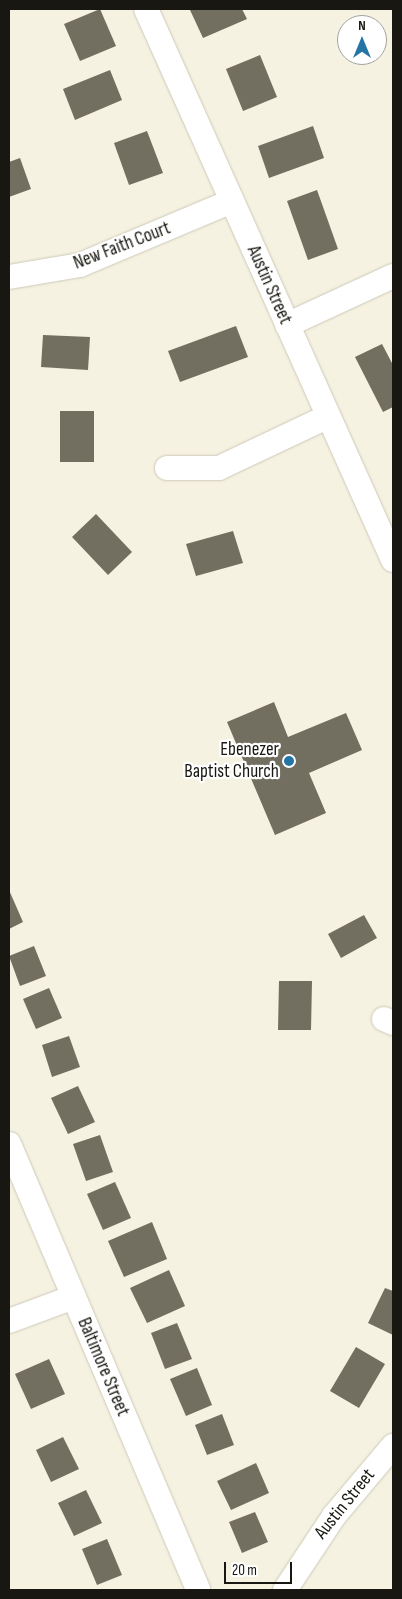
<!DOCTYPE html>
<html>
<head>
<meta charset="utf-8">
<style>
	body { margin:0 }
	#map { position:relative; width:402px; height:1599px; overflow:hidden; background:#f6f2e1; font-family:"Sofia Sans Condensed",sans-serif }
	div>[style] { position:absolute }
	.building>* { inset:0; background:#726e60 }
	.roads { filter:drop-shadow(0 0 1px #cdc9b9) drop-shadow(0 0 1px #cdc9b9) }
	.street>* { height:24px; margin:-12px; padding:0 12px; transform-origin:12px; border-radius:12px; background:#fff }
	.dots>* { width:14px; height:14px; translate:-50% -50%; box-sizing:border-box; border:2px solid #fff; border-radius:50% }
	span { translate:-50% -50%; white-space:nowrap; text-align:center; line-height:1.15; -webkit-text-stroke:4.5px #fff; paint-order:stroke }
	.street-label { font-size:19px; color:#181711 }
	.poi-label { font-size:19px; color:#181711 }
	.right { translate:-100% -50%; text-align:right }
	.frame { position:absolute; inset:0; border:10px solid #181711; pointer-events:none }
	.north { position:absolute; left:337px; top:15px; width:50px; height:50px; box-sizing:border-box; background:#fff; border:1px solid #a3a2a0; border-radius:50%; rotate:0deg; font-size:14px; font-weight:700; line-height:20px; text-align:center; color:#181711 }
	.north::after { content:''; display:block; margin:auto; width:18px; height:22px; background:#2375a6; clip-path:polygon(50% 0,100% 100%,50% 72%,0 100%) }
	.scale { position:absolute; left:224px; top:1562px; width:68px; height:22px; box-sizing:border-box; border:2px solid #181711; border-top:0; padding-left:6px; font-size:15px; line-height:18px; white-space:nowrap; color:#181711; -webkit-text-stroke:4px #fff; paint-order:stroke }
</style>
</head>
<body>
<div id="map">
	<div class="building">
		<i style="clip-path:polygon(100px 9px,116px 46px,80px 61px,64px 24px)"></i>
		<i style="clip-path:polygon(192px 9px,242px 9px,247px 19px,203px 38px,190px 10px)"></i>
		<i style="clip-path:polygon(260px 55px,277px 97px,243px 111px,226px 69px)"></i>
		<i style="clip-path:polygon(110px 70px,122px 100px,75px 120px,63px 89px)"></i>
		<i style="clip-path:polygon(313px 126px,324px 158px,269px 178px,258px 146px)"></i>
		<i style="clip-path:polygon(147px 131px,163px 173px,129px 185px,114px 143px)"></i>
		<i style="clip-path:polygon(20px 158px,31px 189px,9px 197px,9px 162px)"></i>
		<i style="clip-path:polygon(317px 190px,338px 249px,308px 260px,287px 201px)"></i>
		<i style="clip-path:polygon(236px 326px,248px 357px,180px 382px,168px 351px)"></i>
		<i style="clip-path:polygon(43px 335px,90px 337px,88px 370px,41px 367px)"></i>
		<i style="clip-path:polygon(382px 344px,393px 365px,393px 407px,383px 412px,355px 357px)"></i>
		<i style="clip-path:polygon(60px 411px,94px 411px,94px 462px,60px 462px)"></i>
		<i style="clip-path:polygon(96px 514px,132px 552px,108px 575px,72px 537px)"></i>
		<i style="clip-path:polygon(233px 531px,243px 563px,196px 576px,186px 544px)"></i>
		<i style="clip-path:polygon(274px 702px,288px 737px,346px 713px,362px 750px,309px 773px,326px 813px,275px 835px,227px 722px)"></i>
		<i style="clip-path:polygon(9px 890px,23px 922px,9px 929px)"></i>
		<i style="clip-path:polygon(364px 915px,377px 938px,341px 958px,328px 934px)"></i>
		<i style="clip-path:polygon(34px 946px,46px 976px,20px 986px,9px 956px)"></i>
		<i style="clip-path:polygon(279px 981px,312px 981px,311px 1030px,278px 1030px)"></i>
		<i style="clip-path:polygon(49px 988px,62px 1018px,36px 1029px,23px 999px)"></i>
		<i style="clip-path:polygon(69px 1036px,80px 1067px,52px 1077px,42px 1045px)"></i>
		<i style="clip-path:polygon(78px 1086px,95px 1122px,68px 1134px,51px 1098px)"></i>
		<i style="clip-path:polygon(100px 1135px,113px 1172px,86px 1181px,73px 1144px)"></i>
		<i style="clip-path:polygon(115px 1182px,131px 1218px,103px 1230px,87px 1194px)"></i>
		<i style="clip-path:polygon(152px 1222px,167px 1259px,124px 1277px,108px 1241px)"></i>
		<i style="clip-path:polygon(169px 1270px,185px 1306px,147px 1323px,130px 1288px)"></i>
		<i style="clip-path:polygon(385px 1288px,393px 1291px,393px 1335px,368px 1323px)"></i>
		<i style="clip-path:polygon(177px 1323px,192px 1359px,165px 1369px,151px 1333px)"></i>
		<i style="clip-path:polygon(356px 1347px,385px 1364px,359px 1408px,330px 1391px)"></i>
		<i style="clip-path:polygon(49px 1359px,65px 1394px,31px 1409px,15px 1374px)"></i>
		<i style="clip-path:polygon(197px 1368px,212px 1405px,186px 1416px,170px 1379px)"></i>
		<i style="clip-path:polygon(222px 1414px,234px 1445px,207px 1455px,195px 1425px)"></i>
		<i style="clip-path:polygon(63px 1437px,79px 1469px,51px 1482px,36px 1450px)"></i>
		<i style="clip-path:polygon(256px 1463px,269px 1493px,231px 1510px,217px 1481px)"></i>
		<i style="clip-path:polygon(86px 1490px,102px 1523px,74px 1536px,58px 1503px)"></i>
		<i style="clip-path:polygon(255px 1512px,268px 1542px,242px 1553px,229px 1522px)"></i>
		<i style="clip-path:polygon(107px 1539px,122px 1575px,97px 1585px,82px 1549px)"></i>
	</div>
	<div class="roads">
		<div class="street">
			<i style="left:146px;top:9px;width:604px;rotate:65.85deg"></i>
			<i style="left:9px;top:277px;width:72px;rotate:-9.6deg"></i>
			<i style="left:80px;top:265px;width:165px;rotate:-22.8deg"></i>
			<i style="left:287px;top:325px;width:117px;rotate:-24.8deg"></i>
			<i style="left:167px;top:468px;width:52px"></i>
			<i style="left:219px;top:468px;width:119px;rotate:-25.3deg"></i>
			<i style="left:384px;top:1019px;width:10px;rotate:24deg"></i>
			<i style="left:9px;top:1144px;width:484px;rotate:67deg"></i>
			<i style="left:9px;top:1321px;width:69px;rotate:-20.3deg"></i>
			<i style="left:285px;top:1590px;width:89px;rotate:-56.5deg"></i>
			<i style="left:334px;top:1516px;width:92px;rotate:-49.9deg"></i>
		</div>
	</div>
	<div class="dots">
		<i style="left:289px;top:761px;background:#2375a6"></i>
	</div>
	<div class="street-label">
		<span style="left:122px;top:246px;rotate:-21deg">New Faith Court</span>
		<span style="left:269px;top:285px;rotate:66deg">Austin Street</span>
		<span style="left:103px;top:1367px;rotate:67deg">Baltimore Street</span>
		<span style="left:345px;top:1504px;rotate:-51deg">Austin Street</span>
	</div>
	<div class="poi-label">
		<span class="right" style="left:279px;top:761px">Ebenezer<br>Baptist Church</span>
	</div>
	<div class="frame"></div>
	<div class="north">N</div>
	<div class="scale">20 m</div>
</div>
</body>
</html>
